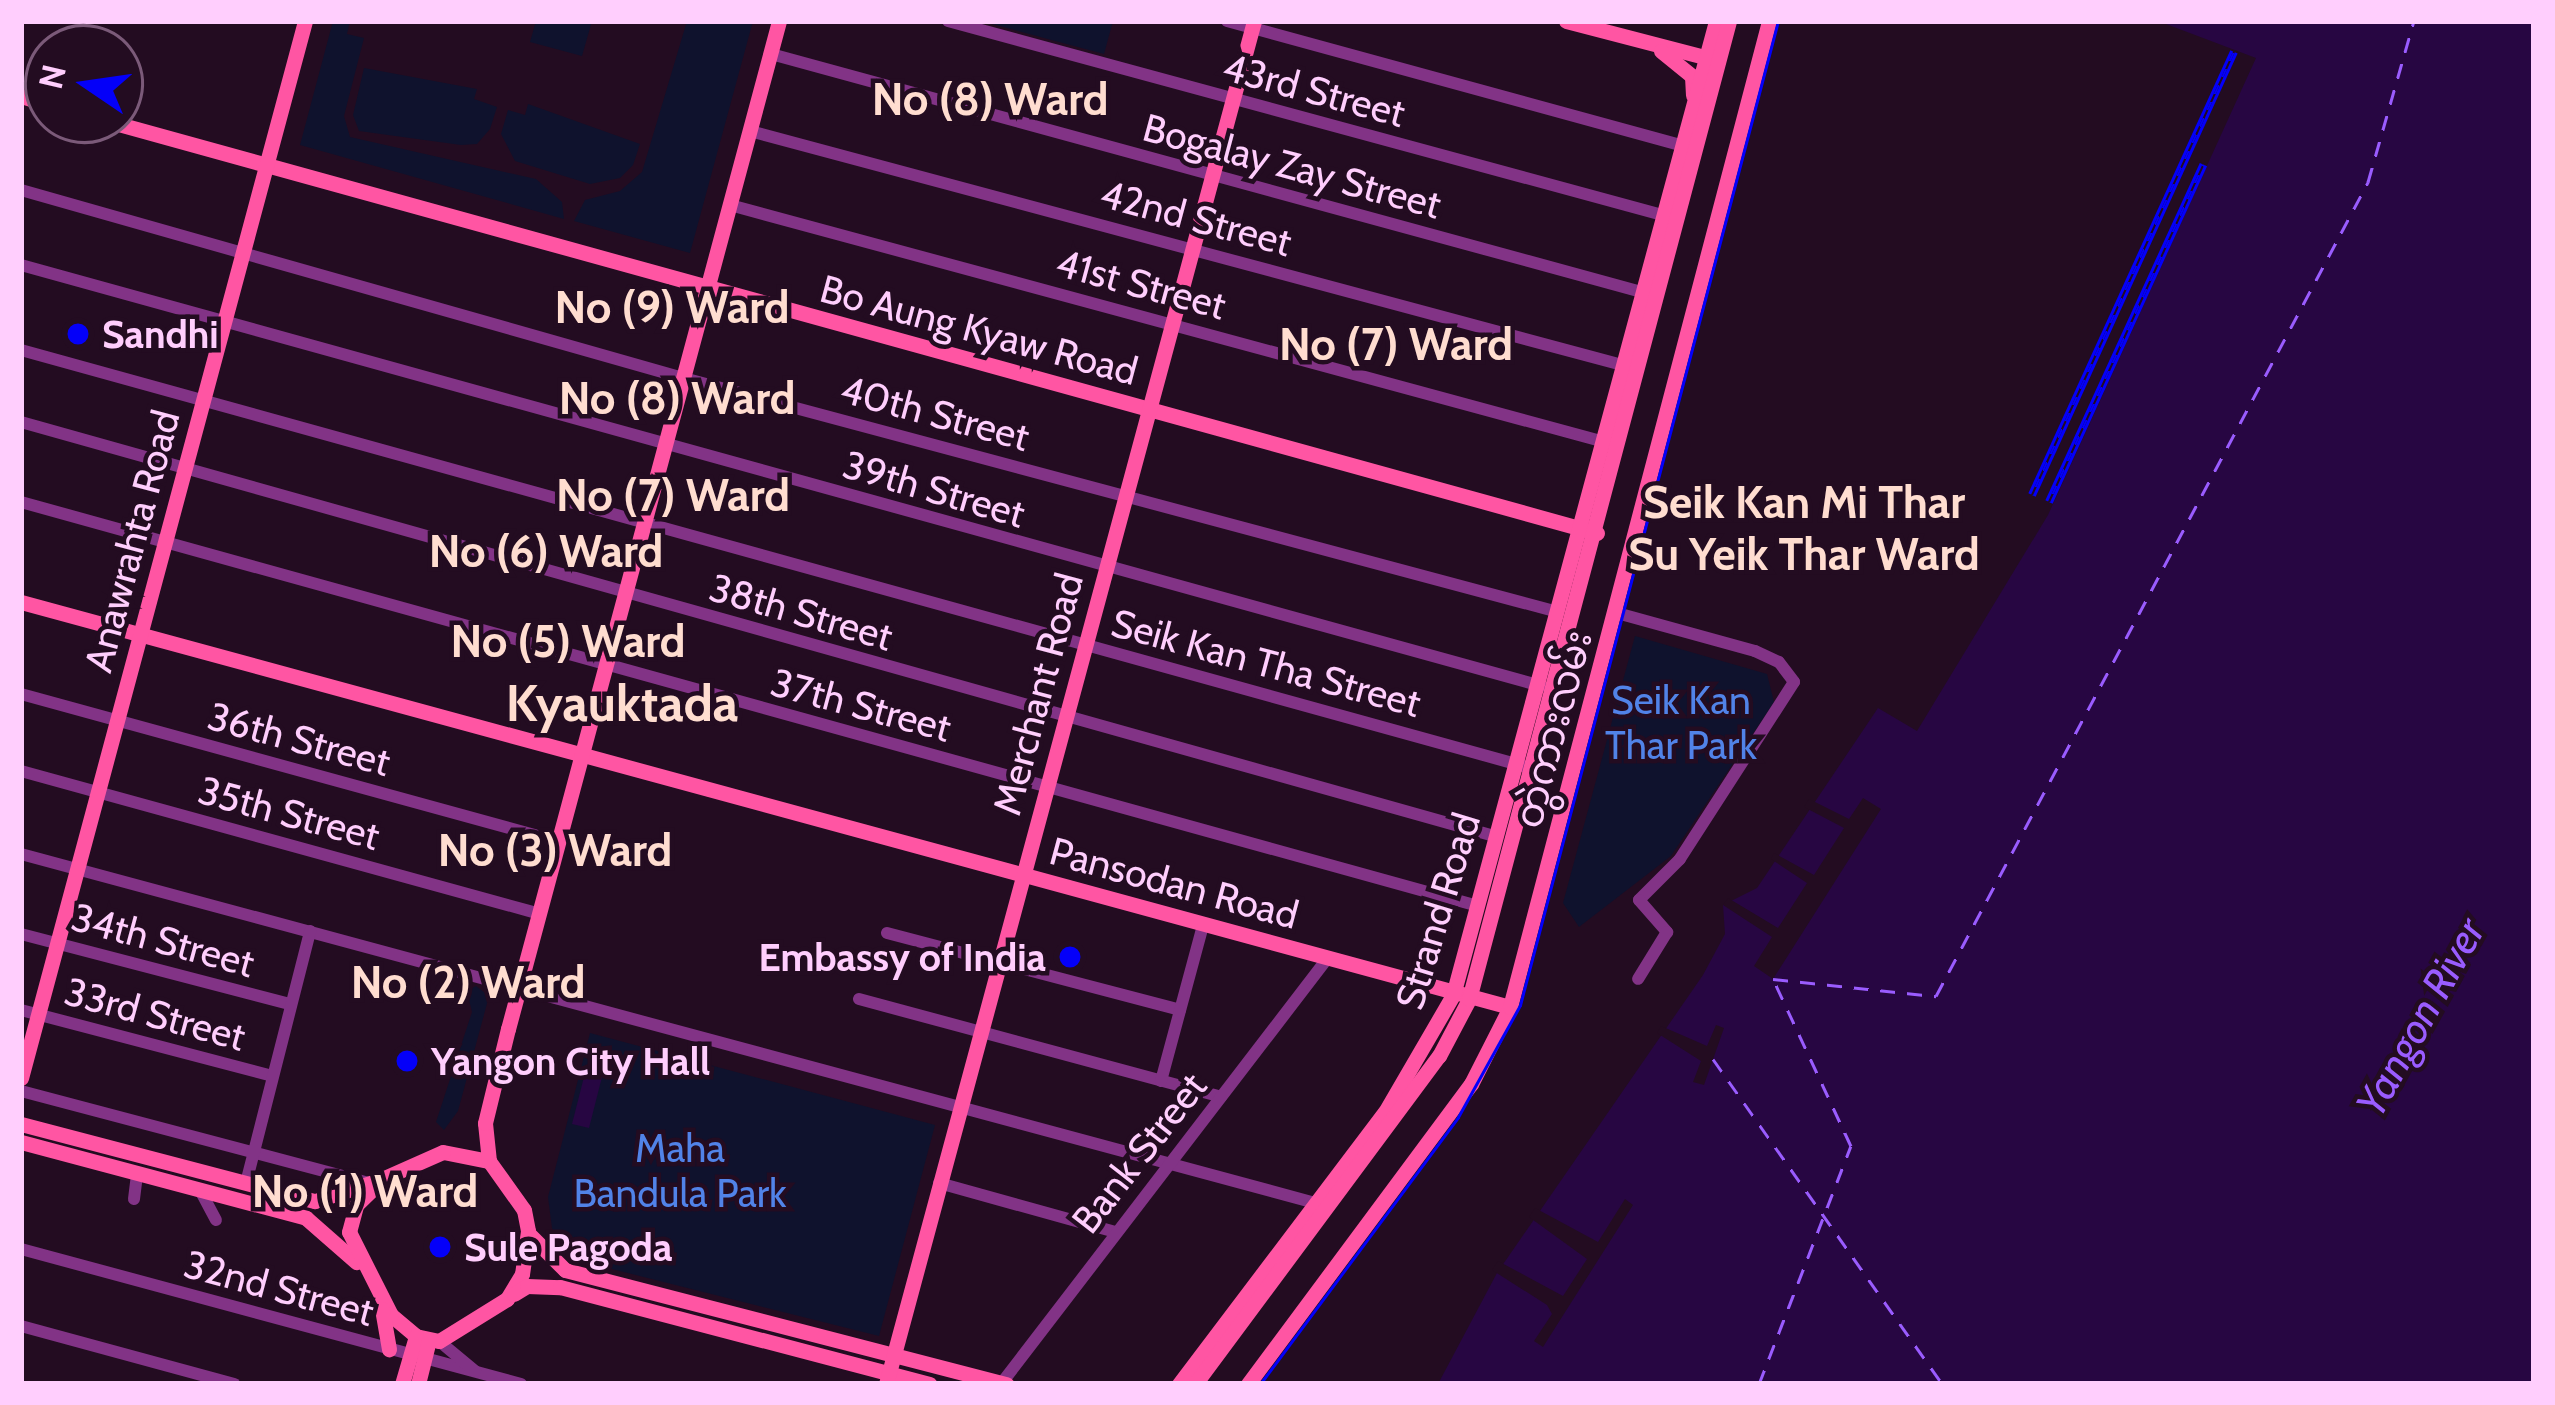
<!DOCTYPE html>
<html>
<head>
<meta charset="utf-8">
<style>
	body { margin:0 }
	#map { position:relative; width:2555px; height:1405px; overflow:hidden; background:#230c21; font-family:Cabin,"Noto Sans Myanmar",sans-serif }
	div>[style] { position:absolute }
	.green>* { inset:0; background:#0f122d }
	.water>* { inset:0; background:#270642 }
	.pier>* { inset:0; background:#230c21 }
	.ferry>* { height:3px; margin-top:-1.5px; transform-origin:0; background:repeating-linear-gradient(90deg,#9a5cff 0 15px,transparent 0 27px) }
	.minor>* { height:12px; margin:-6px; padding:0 6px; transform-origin:6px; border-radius:6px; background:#823386 }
	.major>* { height:15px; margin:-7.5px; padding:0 7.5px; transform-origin:7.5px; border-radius:7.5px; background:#ff55a3 }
	.tram>* { height:3px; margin:-1.5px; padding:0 1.5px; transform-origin:1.5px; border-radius:1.5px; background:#0400f9 }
	.rail>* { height:8px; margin-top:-4px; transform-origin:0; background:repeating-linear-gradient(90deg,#230c21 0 9px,#0400f9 0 18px); box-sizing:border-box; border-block:3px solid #0400f9 }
	.dots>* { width:33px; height:33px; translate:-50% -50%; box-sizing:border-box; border:6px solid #230c21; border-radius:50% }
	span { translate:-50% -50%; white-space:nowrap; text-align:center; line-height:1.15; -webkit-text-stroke:9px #230c21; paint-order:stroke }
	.street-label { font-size:39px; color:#ffcefd }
	.poi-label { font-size:39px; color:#ffcefd; font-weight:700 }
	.left { translate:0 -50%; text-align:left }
	.right { translate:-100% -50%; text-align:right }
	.park-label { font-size:39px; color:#5183e8 }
	.water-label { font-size:42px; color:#9a5cff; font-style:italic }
	.quarter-label { font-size:45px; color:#ffddd0; font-weight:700 }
	.district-label { font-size:51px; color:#ffddd0; font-weight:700 }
	.frame { position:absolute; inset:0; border:24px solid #ffcefd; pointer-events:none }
	.north { position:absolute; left:24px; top:24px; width:120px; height:120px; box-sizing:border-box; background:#230c21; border:3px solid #7b5a79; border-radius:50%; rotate:283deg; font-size:33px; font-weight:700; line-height:48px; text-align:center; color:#ffcefd }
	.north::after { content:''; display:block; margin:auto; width:42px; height:54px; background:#0400f9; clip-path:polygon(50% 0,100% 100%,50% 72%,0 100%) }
</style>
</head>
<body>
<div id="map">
	<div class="green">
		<i style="clip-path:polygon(333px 21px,350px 21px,347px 34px,364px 38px,344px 116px,350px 137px,536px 179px,562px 202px,564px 219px,300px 145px)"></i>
		<i style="clip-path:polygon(536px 21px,592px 21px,582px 56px,530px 42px)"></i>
		<i style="clip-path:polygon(687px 21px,753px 21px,690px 253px,574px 221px,585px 200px,620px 191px,642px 172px)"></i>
		<i style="clip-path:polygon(981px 21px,1113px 21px,1104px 54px)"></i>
		<i style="clip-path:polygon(364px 68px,477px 89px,474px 99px,497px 107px,490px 129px,477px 144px,461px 145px,359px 131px,353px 115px)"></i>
		<i style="clip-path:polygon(528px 104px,640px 144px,633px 165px,620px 178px,590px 184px,515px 161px,501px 134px,508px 110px,525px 115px)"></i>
		<i style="clip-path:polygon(1635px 636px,1767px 674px,1774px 702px,1671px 856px,1579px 927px,1563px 903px)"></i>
		<i style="clip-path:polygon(476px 986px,489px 996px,458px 1111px,444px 1130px,436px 1122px,472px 1012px,467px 991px)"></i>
		<i style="clip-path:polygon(590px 1033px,935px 1125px,879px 1336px,568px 1258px,552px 1228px,548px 1197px)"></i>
	</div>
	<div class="water">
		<i style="clip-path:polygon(2158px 21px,2534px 21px,2534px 1384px,1438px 1384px,1497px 1273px,1703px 975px,1725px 934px,1723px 905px,1757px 888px,1878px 708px,1917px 731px,2048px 515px,2256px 58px)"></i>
		<i style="clip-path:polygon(585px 1073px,602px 1077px,589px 1128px,572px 1124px)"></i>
	</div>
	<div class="pier">
		<i style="clip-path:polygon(1863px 798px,1881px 809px,1773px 979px,1754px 966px,1772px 937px,1723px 905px,1728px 898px,1778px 928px,1807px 883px,1771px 859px,1774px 853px,1814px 875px,1844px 828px,1804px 807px,1809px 799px,1849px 819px)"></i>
		<i style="clip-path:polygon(1716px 1025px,1724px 1028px,1704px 1085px,1693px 1082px,1701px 1061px,1657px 1033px,1661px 1026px,1707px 1046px)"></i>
		<i style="clip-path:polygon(1625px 1199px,1633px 1205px,1543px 1347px,1534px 1341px,1552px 1314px,1547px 1305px,1492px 1270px,1498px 1261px,1563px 1296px,1587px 1259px,1529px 1217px,1535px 1208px,1598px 1242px)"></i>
	</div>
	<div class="ferry">
		<i style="left:1713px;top:1059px;width:398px;rotate:54.8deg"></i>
		<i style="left:1759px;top:1384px;width:255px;rotate:-68.9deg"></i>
		<i style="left:1851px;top:1146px;width:184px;rotate:-115deg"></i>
		<i style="left:1773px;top:979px;width:164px;rotate:6deg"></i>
		<i style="left:1936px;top:996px;width:922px;rotate:-62.04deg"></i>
		<i style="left:2368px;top:182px;width:167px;rotate:-74.1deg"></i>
	</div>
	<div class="minor">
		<i style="left:948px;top:21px;width:744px;rotate:15.19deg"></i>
		<i style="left:1227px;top:21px;width:475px;rotate:15.3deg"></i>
		<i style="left:771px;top:54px;width:910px;rotate:15.29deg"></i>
		<i style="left:750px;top:131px;width:907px;rotate:15.02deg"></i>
		<i style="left:21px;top:190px;width:681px;rotate:15.85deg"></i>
		<i style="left:676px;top:376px;width:913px;rotate:14.98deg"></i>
		<i style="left:730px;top:205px;width:907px;rotate:15.16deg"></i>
		<i style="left:21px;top:265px;width:1577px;rotate:15.48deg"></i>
		<i style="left:21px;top:350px;width:1559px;rotate:15.48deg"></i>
		<i style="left:21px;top:422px;width:1533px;rotate:15.7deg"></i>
		<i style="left:21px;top:502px;width:1512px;rotate:15.5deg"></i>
		<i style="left:1617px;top:613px;width:143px;rotate:15.4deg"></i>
		<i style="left:1755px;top:651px;width:26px;rotate:25deg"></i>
		<i style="left:1779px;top:662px;width:25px;rotate:53deg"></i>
		<i style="left:1794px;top:682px;width:211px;rotate:122.8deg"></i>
		<i style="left:1680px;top:859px;width:58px;rotate:135deg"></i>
		<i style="left:1639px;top:900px;width:43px;rotate:48.8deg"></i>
		<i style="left:1667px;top:932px;width:55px;rotate:121.7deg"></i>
		<i style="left:21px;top:694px;width:559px;rotate:15.35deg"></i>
		<i style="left:21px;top:771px;width:538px;rotate:15.4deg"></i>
		<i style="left:21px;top:854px;width:1348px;rotate:15.09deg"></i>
		<i style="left:887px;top:933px;width:303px;rotate:14.7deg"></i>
		<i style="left:21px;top:934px;width:278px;rotate:14.6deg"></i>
		<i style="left:859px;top:999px;width:375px;rotate:15.1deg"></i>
		<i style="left:21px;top:1010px;width:260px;rotate:14.7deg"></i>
		<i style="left:1161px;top:1081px;width:162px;rotate:-74.9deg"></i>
		<i style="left:21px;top:1091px;width:359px;rotate:14.8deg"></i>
		<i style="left:246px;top:1183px;width:260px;rotate:-75.7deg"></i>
		<i style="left:939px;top:1183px;width:184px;rotate:15.5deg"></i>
		<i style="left:200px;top:1190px;width:34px;rotate:62deg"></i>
		<i style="left:134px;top:1199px;width:26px;rotate:-83deg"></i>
		<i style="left:21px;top:1249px;width:518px;rotate:15.11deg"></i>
		<i style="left:21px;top:1326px;width:221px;rotate:15.2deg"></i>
		<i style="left:439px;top:1341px;width:47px;rotate:39.8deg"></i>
		<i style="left:1001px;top:1384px;width:536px;rotate:-52.51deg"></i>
	</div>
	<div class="major">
		<i style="left:1566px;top:21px;width:151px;rotate:14.6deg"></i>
		<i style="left:1661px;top:51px;width:40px;rotate:39deg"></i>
		<i style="left:1692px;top:76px;width:19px;rotate:87deg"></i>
		<i style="left:21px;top:96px;width:28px;rotate:17deg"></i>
		<i style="left:104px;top:120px;width:1549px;rotate:15.46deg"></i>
		<i style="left:21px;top:602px;width:1543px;rotate:15.22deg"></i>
		<i style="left:21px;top:1078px;width:1094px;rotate:-74.96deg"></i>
		<i style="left:21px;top:1124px;width:304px;rotate:14.7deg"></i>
		<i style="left:315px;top:1201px;width:64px;rotate:-18.2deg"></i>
		<i style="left:21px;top:1142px;width:295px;rotate:14.9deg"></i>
		<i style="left:306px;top:1218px;width:67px;rotate:41.3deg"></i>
		<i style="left:443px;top:1152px;width:47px;rotate:11.1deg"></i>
		<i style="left:489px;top:1161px;width:60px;rotate:54.5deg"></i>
		<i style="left:524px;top:1210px;width:21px;rotate:79deg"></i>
		<i style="left:528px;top:1231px;width:43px;rotate:97.9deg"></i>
		<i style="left:522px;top:1274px;width:29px;rotate:121deg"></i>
		<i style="left:507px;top:1299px;width:80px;rotate:148.3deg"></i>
		<i style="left:439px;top:1341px;width:24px;rotate:-168deg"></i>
		<i style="left:416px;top:1336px;width:33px;rotate:-140deg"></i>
		<i style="left:391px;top:1315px;width:93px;rotate:-116.8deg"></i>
		<i style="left:349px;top:1232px;width:28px;rotate:-75deg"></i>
		<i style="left:356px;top:1205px;width:39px;rotate:-44deg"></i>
		<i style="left:384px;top:1178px;width:64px;rotate:-23.8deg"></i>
		<i style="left:489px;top:1161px;width:38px;rotate:-96deg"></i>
		<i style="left:485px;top:1123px;width:97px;rotate:-76.3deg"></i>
		<i style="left:508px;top:1029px;width:1044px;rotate:-74.95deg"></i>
		<i style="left:529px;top:1234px;width:51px;rotate:45deg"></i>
		<i style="left:565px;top:1270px;width:456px;rotate:14.5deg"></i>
		<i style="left:514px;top:1294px;width:15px;rotate:-32deg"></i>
		<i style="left:527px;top:1286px;width:33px;rotate:2deg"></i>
		<i style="left:560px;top:1287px;width:382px;rotate:14.7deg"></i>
		<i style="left:382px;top:1309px;width:41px;rotate:80.1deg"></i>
		<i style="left:402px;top:1384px;width:50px;rotate:-73.7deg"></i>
		<i style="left:418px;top:1384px;width:45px;rotate:-76deg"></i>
		<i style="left:886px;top:1384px;width:1412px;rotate:-74.89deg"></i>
		<i style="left:1179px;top:1384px;width:341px;rotate:-52.9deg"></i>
		<i style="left:1385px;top:1112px;width:135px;rotate:-59.8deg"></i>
		<i style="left:1453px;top:995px;width:1009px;rotate:-74.89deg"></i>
		<i style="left:1195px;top:1384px;width:409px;rotate:-53.4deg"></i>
		<i style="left:1439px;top:1056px;width:64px;rotate:-62.2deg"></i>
		<i style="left:1469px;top:999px;width:1012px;rotate:-75.11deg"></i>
		<i style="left:1248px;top:1384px;width:374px;rotate:-53.4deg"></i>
		<i style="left:1471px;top:1084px;width:86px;rotate:-63.1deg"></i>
		<i style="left:1510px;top:1007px;width:1019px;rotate:-75.28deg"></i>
	</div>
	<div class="tram">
		<i style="left:1260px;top:1384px;width:332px;rotate:-53.4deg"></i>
		<i style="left:1458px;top:1117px;width:128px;rotate:-61deg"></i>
		<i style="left:1520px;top:1005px;width:1017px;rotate:-75.31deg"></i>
	</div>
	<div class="rail">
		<i style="left:2032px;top:495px;width:487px;rotate:-65.5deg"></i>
		<i style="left:2049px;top:502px;width:371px;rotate:-65.4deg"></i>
	</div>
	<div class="dots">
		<i style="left:78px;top:334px;background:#0400f9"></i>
		<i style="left:1070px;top:957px;background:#0400f9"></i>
		<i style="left:407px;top:1061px;background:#0400f9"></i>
		<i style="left:440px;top:1247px;background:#0400f9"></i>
	</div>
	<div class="street-label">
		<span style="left:1314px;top:90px;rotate:15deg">43rd Street</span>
		<span style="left:1292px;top:166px;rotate:15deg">Bogalay Zay Street</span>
		<span style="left:1196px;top:218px;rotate:15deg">42nd Street</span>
		<span style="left:1141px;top:284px;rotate:15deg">41st Street</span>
		<span style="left:979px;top:330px;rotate:15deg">Bo Aung Kyaw Road</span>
		<span style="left:935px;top:413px;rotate:15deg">40th Street</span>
		<span style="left:934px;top:489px;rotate:16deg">39th Street</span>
		<span style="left:132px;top:541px;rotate:-75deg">Anawrahta Road</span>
		<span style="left:801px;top:612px;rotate:16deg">38th Street</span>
		<span style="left:1266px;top:663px;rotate:15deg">Seik Kan Tha Street</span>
		<span style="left:1038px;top:694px;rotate:-75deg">Merchant Road</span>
		<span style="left:861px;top:705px;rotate:15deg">37th Street</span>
		<span style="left:1553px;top:729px;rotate:-75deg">တွဲကားလမ်း</span>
		<span style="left:299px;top:739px;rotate:15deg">36th Street</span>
		<span style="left:289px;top:813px;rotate:15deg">35th Street</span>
		<span style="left:1174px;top:883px;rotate:15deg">Pansodan Road</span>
		<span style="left:1438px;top:911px;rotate:-73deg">Strand Road</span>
		<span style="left:163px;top:940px;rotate:15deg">34th Street</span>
		<span style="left:155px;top:1014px;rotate:15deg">33rd Street</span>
		<span style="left:1139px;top:1153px;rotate:-52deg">Bank Street</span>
		<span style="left:279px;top:1288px;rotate:15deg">32nd Street</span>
	</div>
	<div class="poi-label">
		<span class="left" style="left:102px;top:334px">Sandhi</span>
		<span class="right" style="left:1046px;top:957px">Embassy of India</span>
		<span class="left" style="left:431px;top:1061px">Yangon City Hall</span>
		<span class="left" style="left:464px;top:1247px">Sule Pagoda</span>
	</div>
	<div class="park-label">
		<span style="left:1681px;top:723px">Seik Kan<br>Thar Park</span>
		<span style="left:680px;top:1171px">Maha<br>Bandula Park</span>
	</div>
	<div class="water-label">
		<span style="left:2420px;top:1017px;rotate:-61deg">Yangon River</span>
	</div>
	<div class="quarter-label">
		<span style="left:990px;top:100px">No (8) Ward</span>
		<span style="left:672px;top:308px">No (9) Ward</span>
		<span style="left:1396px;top:345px">No (7) Ward</span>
		<span style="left:677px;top:399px">No (8) Ward</span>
		<span style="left:673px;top:496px">No (7) Ward</span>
		<span style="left:1804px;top:529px">Seik Kan Mi Thar<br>Su Yeik Thar Ward</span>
		<span style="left:546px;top:552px">No (6) Ward</span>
		<span style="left:568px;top:642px">No (5) Ward</span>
		<span style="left:555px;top:851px">No (3) Ward</span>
		<span style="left:468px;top:983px">No (2) Ward</span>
		<span style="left:365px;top:1192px">No (1) Ward</span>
	</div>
	<div class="district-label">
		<span style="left:622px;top:703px">Kyauktada</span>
	</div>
	<div class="frame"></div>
	<div class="north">N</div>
</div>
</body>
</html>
